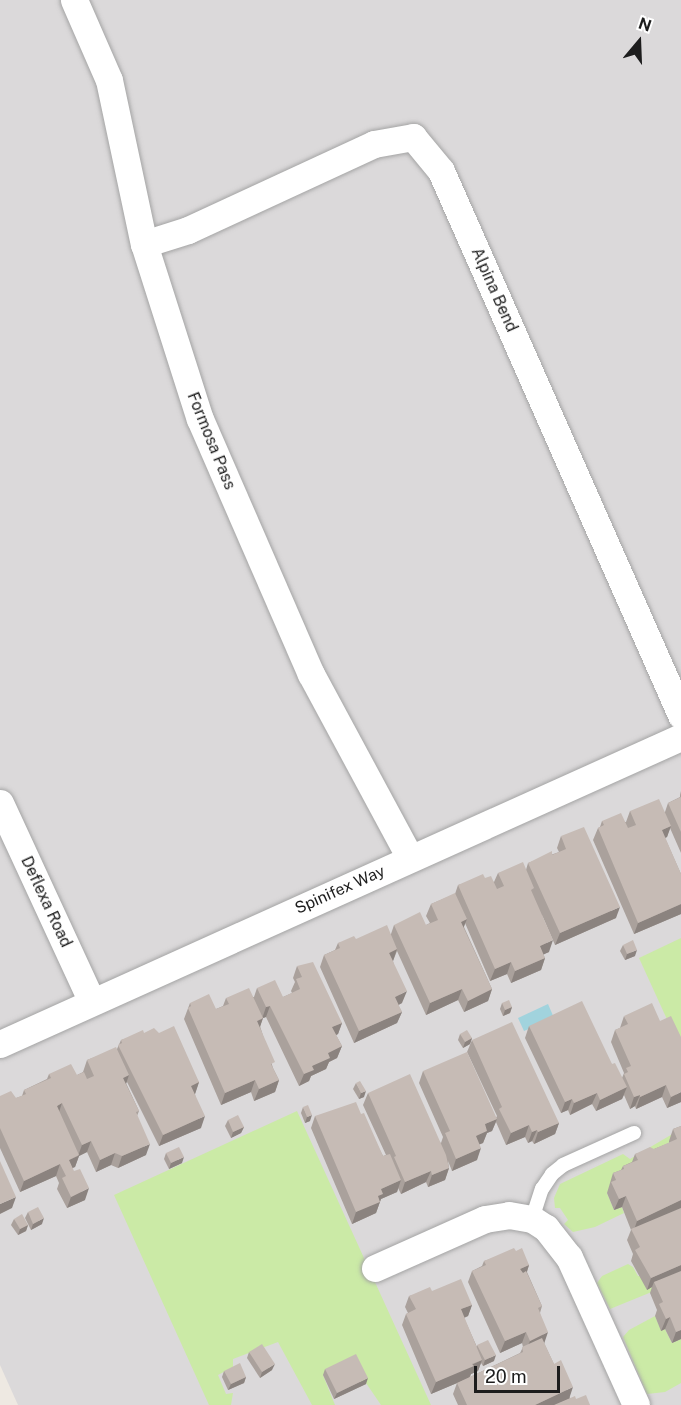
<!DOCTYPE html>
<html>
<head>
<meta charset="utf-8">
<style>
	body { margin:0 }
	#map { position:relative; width:681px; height:1405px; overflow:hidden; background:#eee9e2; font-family:"Public Sans",sans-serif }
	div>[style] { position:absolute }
	.residential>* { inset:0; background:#dbd9da }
	.grass>* { inset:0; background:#cbeaa6 }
	.water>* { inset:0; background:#a1d3dd }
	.roads { filter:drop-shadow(0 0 2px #a4a4a4) drop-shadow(0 0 2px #a4a4a4) }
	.lane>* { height:14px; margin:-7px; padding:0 7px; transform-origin:7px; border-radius:7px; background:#fff }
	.street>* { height:27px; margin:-13.5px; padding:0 13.5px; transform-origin:13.5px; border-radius:13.5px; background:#fff }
	.wall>* { inset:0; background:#aaa19c }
	.shaded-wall>* { inset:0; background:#8b837f }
	.building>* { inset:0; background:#c6bbb5 }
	span { translate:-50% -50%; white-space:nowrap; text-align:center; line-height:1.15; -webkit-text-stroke:4.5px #fff; paint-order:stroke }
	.street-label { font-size:16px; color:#1d1d1d }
	.north { position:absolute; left:609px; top:12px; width:60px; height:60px; -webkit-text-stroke:4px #fff; paint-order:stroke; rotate:19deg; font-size:16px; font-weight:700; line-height:24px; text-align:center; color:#1d1d1d }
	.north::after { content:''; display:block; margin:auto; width:21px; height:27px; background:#1d1d1d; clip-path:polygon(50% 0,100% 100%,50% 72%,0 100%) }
	.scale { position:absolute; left:474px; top:1366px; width:86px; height:27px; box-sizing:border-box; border:3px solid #1d1d1d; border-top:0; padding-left:8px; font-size:18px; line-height:21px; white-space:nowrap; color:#1d1d1d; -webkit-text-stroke:4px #fff; paint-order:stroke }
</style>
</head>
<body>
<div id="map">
	<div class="residential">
		<i style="clip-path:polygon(0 0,681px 0,681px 1405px,18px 1405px,0 1365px)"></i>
	</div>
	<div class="grass">
		<i style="clip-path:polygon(681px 938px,681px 1050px,639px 958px)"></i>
		<i style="clip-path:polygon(297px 1111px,431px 1405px,381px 1405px,366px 1383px,323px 1375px,335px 1405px,312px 1405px,278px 1342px,233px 1359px,233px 1367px,218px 1375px,226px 1394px,233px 1393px,231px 1405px,209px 1405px,114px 1195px)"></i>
		<i style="clip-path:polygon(681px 1129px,673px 1151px,607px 1193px,614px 1210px,622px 1207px,624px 1213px,595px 1227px,573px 1232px,564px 1224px,568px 1220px,560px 1208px,555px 1208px,554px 1198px,560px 1184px,623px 1154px,630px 1159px)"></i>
		<i style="clip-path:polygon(628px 1264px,633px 1267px,638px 1276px,681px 1280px,610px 1309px,597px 1283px,602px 1276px)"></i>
		<i style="clip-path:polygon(655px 1316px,661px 1330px,665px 1329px,672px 1343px,681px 1339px,681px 1383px,665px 1392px,647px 1394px,623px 1337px,629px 1330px)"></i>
	</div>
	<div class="water">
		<i style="clip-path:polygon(548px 1004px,554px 1018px,524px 1031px,518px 1018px)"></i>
	</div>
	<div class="roads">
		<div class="lane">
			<i style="left:532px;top:1219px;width:32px;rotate:-72deg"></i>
			<i style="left:542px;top:1189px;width:18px;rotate:-56deg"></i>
			<i style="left:552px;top:1174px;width:14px;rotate:-39deg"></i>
			<i style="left:563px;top:1165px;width:78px;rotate:-24.3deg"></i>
		</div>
		<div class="street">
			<i style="left:74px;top:0;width:87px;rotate:66.4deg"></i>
			<i style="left:109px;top:80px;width:168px;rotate:78deg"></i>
			<i style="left:144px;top:244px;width:184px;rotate:72.3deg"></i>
			<i style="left:200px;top:419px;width:278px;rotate:66.5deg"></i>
			<i style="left:311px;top:674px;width:209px;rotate:61.7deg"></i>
			<i style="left:144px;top:244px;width:46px;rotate:-17.7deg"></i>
			<i style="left:188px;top:230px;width:205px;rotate:-24.8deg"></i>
			<i style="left:374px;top:144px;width:40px;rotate:-10deg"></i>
			<i style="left:413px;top:137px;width:44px;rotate:50.5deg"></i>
			<i style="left:441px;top:171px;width:595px;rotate:66.19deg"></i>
			<i style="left:0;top:803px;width:219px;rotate:65.2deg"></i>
			<i style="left:0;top:1044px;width:747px;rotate:-24.27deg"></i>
			<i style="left:375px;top:1268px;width:120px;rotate:-24deg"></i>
			<i style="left:485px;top:1219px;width:24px;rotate:-9deg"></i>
			<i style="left:509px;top:1215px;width:23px;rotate:10deg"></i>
			<i style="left:532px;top:1219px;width:17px;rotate:33deg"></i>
			<i style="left:546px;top:1228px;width:37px;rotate:52deg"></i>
			<i style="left:569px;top:1257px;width:162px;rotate:65.6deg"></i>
		</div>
	</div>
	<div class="wall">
		<i style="clip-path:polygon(681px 791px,681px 853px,670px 828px,667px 837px,665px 838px,681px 874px,681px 914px,634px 934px,593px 840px,598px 828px,600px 827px,602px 821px,626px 822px,630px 811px,665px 812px,668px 803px,680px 797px,680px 795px)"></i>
		<i style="clip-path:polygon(561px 836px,616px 918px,555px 945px,542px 915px,549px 952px,543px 954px,545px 958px,541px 970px,511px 983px,507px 974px,490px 981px,465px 923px,464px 927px,492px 989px,488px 1001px,464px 1012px,458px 1000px,426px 1015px,397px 951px,393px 961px,402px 1003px,398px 1005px,402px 1012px,397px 1023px,354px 1043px,320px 967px,324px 955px,335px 950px,338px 943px,391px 934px,394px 925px,426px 925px,430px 923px,426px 916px,431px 904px,455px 894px,458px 885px,485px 878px,494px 882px,498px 873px,526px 870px,528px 863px,559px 852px,557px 848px)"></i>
		<i style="clip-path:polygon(623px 945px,635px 956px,625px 960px,620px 951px)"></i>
		<i style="clip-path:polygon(297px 966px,342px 1023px,338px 1034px,336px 1035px,342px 1046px,337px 1058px,329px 1062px,326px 1069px,311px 1076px,309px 1081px,299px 1086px,266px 1017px,263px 1018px,260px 1026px,273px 1068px,279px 1080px,275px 1092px,254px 1101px,251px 1092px,221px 1105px,184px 1019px,190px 1003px,216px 1009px,223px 1006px,226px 998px,254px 997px,257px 988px,283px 997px,292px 993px,291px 991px,295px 982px,293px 978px)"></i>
		<i style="clip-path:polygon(502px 1003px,512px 1007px,510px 1013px,503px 1016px,500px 1009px)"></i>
		<i style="clip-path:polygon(624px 1016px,681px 1102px,667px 1108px,662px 1097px,636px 1109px,635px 1106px,630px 1109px,624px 1095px,622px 1099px,596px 1111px,592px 1104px,570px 1115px,568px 1110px,561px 1113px,525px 1038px,529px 1026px,612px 1064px,622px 1078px,624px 1073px,611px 1042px,615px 1030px,620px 1028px)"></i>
		<i style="clip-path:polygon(144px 1033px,199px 1082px,195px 1094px,201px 1128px,159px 1146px,127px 1082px,126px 1083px,139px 1111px,137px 1116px,146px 1155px,118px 1168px,111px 1165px,96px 1172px,87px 1152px,79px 1156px,75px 1167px,72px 1168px,85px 1200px,67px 1208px,57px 1189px,59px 1183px,56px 1176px,20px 1192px,0 1148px,0 1096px,16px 1098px,22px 1096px,24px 1090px,47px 1079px,49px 1074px,77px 1075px,83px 1072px,87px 1060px,117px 1049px,121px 1040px)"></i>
		<i style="clip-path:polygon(460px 1034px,472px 1038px,470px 1044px,463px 1048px,458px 1040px)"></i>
		<i style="clip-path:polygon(472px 1040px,559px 1123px,555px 1134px,534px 1144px,532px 1141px,528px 1143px,525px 1137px,506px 1145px,496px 1122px,492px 1131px,487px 1133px,483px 1143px,479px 1144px,477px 1160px,452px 1171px,448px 1161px,449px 1168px,445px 1180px,428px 1187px,426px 1182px,401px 1194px,398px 1188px,397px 1192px,381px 1199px,376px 1213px,352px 1224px,311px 1128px,315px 1116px,361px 1114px,383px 1156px,386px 1155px,363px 1105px,368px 1093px,441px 1143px,443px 1137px,419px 1083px,423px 1071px,496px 1118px,497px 1116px,467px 1052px)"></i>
		<i style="clip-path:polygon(356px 1083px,364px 1097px,359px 1099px,353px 1089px)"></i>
		<i style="clip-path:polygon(303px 1107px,310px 1121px,305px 1123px,301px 1113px)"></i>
		<i style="clip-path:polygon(228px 1120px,244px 1127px,241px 1133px,231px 1138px,225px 1126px)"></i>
		<i style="clip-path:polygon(681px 1126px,681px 1339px,672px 1343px,665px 1329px,661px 1331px,655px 1316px,657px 1310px,650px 1293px,652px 1287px,647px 1290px,631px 1261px,633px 1254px,627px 1240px,631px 1230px,622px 1207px,614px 1210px,607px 1193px,613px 1173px,621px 1170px,623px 1166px,632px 1162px,635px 1154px,654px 1149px,669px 1143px,669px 1141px,673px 1129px)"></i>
		<i style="clip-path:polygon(166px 1153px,182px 1163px,169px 1169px,164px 1159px)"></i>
		<i style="clip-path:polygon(28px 1212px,42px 1224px,31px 1230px,25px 1218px)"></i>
		<i style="clip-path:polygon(14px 1219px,28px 1225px,26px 1231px,18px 1235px,11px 1225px)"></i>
		<i style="clip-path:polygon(516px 1251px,529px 1265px,527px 1272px,542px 1306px,540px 1313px,544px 1343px,570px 1398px,576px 1399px,590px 1405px,458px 1405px,453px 1394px,457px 1383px,431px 1394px,402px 1325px,406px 1314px,408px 1313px,405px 1307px,409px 1296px,432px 1291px,472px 1305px,468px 1316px,464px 1318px,477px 1347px,477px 1345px,494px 1361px,483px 1366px,481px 1363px,478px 1371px,471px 1374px,470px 1377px,520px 1353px,523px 1347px,522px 1343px,500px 1353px,468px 1282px,472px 1271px,482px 1266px,484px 1261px)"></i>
		<i style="clip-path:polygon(249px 1352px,272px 1370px,260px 1378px,247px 1358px)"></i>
		<i style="clip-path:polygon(325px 1369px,366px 1384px,334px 1399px,323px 1375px)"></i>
		<i style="clip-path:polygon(224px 1371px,246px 1377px,244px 1383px,228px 1390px,222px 1377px)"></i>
	</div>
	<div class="shaded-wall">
		<i style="clip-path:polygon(671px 826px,667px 837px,658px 841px,662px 830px)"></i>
		<i style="clip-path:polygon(681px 904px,681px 914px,634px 934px,638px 923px)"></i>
		<i style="clip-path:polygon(620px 907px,616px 918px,555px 945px,560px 933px)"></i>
		<i style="clip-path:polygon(467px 919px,462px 931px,461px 922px)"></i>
		<i style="clip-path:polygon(553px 940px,549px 952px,536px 958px,540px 946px)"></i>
		<i style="clip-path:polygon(397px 949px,393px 961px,389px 953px)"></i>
		<i style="clip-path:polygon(637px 950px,635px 956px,625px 960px,627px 954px)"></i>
		<i style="clip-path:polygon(545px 958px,541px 970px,511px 983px,515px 971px)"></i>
		<i style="clip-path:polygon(511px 962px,507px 974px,490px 981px,495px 969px)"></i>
		<i style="clip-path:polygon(462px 989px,458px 1000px,426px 1015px,430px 1003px)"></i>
		<i style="clip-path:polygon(492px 989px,488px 1001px,464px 1012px,468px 1001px)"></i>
		<i style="clip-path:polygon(407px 991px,402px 1003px,391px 1009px,395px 997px)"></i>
		<i style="clip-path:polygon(270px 1006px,266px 1017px,263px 1018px,259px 1030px,257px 1021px,262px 1019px,266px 1007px)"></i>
		<i style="clip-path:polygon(512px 1007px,510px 1013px,503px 1016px,505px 1010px)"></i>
		<i style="clip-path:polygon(402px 1012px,397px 1023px,354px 1043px,359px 1031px)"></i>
		<i style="clip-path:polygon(342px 1023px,338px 1034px,328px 1039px,332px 1027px)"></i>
		<i style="clip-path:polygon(472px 1038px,470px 1044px,463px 1048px,465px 1042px)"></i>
		<i style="clip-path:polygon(342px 1046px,337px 1058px,329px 1062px,326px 1069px,311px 1076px,309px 1081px,299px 1086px,304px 1074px,312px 1066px,328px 1053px)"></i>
		<i style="clip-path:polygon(129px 1075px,125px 1087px,123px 1078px)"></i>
		<i style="clip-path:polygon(255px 1080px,251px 1092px,221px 1105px,225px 1093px)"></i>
		<i style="clip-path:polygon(279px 1080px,275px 1092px,254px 1101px,259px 1089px)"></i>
		<i style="clip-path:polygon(199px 1082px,195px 1094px,187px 1097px,191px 1086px)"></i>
		<i style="clip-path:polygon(666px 1085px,662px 1097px,636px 1109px,640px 1097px)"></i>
		<i style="clip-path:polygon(627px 1087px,622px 1099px,596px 1111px,600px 1100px)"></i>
		<i style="clip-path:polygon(366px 1091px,364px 1097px,359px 1099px,361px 1093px)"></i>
		<i style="clip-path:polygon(681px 1092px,681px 1102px,667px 1108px,671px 1097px)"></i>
		<i style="clip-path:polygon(597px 1093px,592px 1104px,570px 1115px,574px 1103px)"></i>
		<i style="clip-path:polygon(640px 1095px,635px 1106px,630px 1109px,634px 1097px)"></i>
		<i style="clip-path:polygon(572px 1099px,568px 1110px,561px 1113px,565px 1102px)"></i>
		<i style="clip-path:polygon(62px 1103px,58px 1115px,57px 1106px)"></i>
		<i style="clip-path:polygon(312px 1115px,310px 1121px,305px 1123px,307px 1117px)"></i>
		<i style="clip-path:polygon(205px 1116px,201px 1128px,159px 1146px,163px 1135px)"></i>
		<i style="clip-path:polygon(497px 1119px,492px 1131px,487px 1133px,483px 1143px,471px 1148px,476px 1136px,485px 1124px)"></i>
		<i style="clip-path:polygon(559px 1123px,555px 1134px,534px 1144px,538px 1132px)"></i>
		<i style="clip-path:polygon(529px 1125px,525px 1137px,506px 1145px,511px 1133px)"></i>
		<i style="clip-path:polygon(244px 1127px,241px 1133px,231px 1138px,233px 1132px)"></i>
		<i style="clip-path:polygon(537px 1130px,532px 1141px,528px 1143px,532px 1132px)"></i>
		<i style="clip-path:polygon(91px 1141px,87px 1152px,79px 1156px,75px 1167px,65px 1171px,69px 1160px,78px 1156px,82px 1145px)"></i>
		<i style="clip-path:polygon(150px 1144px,146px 1155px,118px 1168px,122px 1156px)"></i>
		<i style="clip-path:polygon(481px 1148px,477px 1160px,452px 1171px,456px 1159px)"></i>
		<i style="clip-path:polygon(115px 1153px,111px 1165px,96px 1172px,100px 1160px)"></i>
		<i style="clip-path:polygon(184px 1157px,182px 1163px,169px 1169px,171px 1163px)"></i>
		<i style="clip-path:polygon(60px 1164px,56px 1176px,20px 1192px,24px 1181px)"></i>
		<i style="clip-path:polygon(449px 1168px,445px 1180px,428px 1187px,432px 1175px)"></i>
		<i style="clip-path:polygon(431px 1171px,426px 1182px,401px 1194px,405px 1182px)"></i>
		<i style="clip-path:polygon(401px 1180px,397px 1192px,381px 1199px,376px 1213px,352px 1224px,356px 1212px,381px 1189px)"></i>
		<i style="clip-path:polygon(89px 1188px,85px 1200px,67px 1208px,71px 1197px)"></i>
		<i style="clip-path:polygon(626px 1196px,622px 1207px,614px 1210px,619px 1199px)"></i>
		<i style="clip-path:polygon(16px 1197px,12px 1208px,0 1214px,0 1204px)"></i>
		<i style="clip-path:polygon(681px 1200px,681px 1210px,633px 1233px,637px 1221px)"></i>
		<i style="clip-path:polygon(44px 1218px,42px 1224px,31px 1230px,33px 1224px)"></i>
		<i style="clip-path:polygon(28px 1225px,26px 1231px,18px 1235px,20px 1229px)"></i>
		<i style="clip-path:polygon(529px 1265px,525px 1277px,520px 1269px)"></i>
		<i style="clip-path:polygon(681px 1265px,681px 1274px,654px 1282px,652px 1287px,647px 1290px,651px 1278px)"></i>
		<i style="clip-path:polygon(472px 1305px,468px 1316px,456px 1321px,461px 1309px)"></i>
		<i style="clip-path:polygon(670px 1317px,665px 1329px,661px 1331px,666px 1319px)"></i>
		<i style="clip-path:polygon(681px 1330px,681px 1339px,672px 1343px,676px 1332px)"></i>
		<i style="clip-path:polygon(526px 1332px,522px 1343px,500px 1353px,505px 1341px)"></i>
		<i style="clip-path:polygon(548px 1332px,544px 1344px,525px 1352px,530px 1341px)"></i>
		<i style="clip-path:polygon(496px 1355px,494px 1361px,483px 1366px,485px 1360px)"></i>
		<i style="clip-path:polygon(482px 1360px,478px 1371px,471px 1374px,469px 1378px,431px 1394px,436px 1382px)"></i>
		<i style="clip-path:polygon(275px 1364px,272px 1370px,260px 1378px,262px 1372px)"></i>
		<i style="clip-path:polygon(246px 1377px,244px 1383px,228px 1390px,231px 1384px)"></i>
		<i style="clip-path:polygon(368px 1378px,366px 1384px,334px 1399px,337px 1393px)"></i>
		<i style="clip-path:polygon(573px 1387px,569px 1399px,556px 1405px,535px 1405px)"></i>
	</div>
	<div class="building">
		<i style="clip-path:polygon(681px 797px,681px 832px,668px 803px)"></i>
		<i style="clip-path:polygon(659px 799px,671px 826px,662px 830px,681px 874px,681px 904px,638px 923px,598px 828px,604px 825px,602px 821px,621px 813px,628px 828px,636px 825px,630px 811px)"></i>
		<i style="clip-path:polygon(584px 827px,620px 907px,560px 933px,528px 863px,552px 851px,552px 855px,566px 849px,561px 836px)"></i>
		<i style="clip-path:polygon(523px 862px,534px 888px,531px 890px,553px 940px,540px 946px,545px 958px,515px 971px,511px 962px,495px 969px,458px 885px,483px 874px,485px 878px,491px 876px,497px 889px,504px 886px,498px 873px)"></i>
		<i style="clip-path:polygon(455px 893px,467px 919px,461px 922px,492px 989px,468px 1001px,462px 989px,430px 1003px,394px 925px,420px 912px,426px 925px,438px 920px,431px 904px)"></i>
		<i style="clip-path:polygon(387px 925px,397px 949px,389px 953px,407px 991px,395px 997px,402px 1012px,359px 1031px,324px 955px,340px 948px,338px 943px,354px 936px,356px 939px)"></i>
		<i style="clip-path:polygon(633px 940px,637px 950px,627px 954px,623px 945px)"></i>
		<i style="clip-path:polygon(313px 962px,342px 1023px,332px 1027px,342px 1046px,328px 1053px,330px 1058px,312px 1066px,314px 1070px,304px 1074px,270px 1006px,266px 1007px,257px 988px,275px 980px,283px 997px,300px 989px,296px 979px,302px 977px,297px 966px)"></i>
		<i style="clip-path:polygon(249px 988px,263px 1018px,257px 1021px,275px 1062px,271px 1064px,279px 1080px,259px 1089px,255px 1080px,225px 1093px,188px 1008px,191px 1006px,190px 1003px,209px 994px,216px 1009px,229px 1004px,226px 998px)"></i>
		<i style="clip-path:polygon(509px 1000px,512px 1007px,505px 1010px,502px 1003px)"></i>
		<i style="clip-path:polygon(582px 1001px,612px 1064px,615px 1063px,627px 1087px,600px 1100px,597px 1093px,574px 1103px,572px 1099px,565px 1102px,529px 1026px)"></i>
		<i style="clip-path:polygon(652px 1003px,660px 1021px,671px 1016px,681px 1037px,681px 1092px,671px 1097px,666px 1085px,640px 1097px,640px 1095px,634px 1097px,624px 1074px,628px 1072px,626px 1068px,631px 1066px,615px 1030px,628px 1024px,624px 1016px)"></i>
		<i style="clip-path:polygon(512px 1022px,559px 1123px,538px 1132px,537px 1130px,532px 1132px,529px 1125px,511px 1133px,499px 1109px,502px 1107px,472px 1040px)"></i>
		<i style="clip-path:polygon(174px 1026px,199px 1082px,191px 1086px,205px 1116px,163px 1135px,118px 1045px,122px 1043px,121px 1040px,143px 1030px,144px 1033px,154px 1028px,159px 1033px)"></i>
		<i style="clip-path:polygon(467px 1030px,472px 1038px,465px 1042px,460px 1034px)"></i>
		<i style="clip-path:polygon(116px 1047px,129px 1075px,123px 1078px,139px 1111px,136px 1112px,150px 1144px,122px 1156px,115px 1153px,100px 1160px,91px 1141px,82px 1145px,62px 1103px,57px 1106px,79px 1155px,69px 1160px,74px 1171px,80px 1169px,89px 1188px,71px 1197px,62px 1178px,66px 1176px,60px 1164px,24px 1181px,0 1128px,0 1096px,11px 1091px,16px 1098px,26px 1094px,24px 1090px,51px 1078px,49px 1074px,71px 1064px,77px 1075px,84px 1072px,87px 1079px,94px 1076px,87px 1060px)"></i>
		<i style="clip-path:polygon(467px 1052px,497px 1119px,485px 1124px,487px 1131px,476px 1136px,481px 1148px,456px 1159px,445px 1133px,450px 1131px,423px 1071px)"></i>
		<i style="clip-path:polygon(410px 1074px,446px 1155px,449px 1168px,432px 1175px,431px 1171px,405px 1182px,394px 1157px,396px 1156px,368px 1093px)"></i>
		<i style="clip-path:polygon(360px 1081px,366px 1091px,361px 1093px,356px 1083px)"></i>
		<i style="clip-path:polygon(356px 1102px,361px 1114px,364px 1113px,383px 1156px,390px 1154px,401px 1180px,381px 1189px,383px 1194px,378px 1196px,380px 1202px,356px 1212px,315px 1116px)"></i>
		<i style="clip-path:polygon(308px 1105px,312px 1115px,307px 1117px,303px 1107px)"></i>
		<i style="clip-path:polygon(238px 1115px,244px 1127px,233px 1132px,228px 1120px)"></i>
		<i style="clip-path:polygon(681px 1126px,681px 1200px,637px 1221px,626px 1196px,619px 1199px,611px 1182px,616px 1180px,613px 1173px,624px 1169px,623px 1166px,638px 1160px,635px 1154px,650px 1147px,654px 1149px,677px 1139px,673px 1129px)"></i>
		<i style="clip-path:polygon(179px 1147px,184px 1157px,171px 1163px,166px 1153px)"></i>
		<i style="clip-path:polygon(0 1161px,16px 1197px,0 1204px)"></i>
		<i style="clip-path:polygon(38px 1207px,44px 1218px,33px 1224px,28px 1212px)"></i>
		<i style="clip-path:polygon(681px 1208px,681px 1265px,651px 1278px,635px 1250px,640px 1247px,631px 1229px)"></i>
		<i style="clip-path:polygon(22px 1214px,28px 1225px,20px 1229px,14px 1219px)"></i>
		<i style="clip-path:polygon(514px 1248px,516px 1251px,522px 1248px,529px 1265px,520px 1269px,523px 1273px,526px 1271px,542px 1306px,538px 1308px,548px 1332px,530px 1341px,526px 1332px,505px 1341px,472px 1271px,486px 1265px,484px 1261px)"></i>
		<i style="clip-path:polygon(681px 1271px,681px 1330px,676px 1332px,670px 1317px,666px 1319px,659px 1304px,663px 1302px,654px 1282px)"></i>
		<i style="clip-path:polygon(461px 1279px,472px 1305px,461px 1309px,482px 1360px,472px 1364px,474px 1366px,436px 1382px,406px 1314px,416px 1309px,409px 1296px,430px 1287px,432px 1291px)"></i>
		<i style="clip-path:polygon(542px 1338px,554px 1364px,561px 1360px,573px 1387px,535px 1405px,467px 1405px,457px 1383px,523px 1352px,522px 1347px)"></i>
		<i style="clip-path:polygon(488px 1340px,496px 1355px,485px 1360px,477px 1345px)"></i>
		<i style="clip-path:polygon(262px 1344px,275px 1364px,262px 1372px,249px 1352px)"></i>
		<i style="clip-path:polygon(356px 1354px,368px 1378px,337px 1393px,325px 1369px)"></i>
		<i style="clip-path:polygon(240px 1363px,246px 1377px,231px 1384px,224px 1371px)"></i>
		<i style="clip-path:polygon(586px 1395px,590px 1405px,554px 1405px,575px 1396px,576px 1399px)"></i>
	</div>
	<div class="street-label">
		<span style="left:494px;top:290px;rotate:66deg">Alpina Bend</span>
		<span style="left:211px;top:441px;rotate:68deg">Formosa Pass</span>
		<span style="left:340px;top:890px;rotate:-24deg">Spinifex Way</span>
		<span style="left:46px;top:902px;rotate:65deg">Deflexa Road</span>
	</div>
	<div class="north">N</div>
	<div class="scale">20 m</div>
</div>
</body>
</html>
